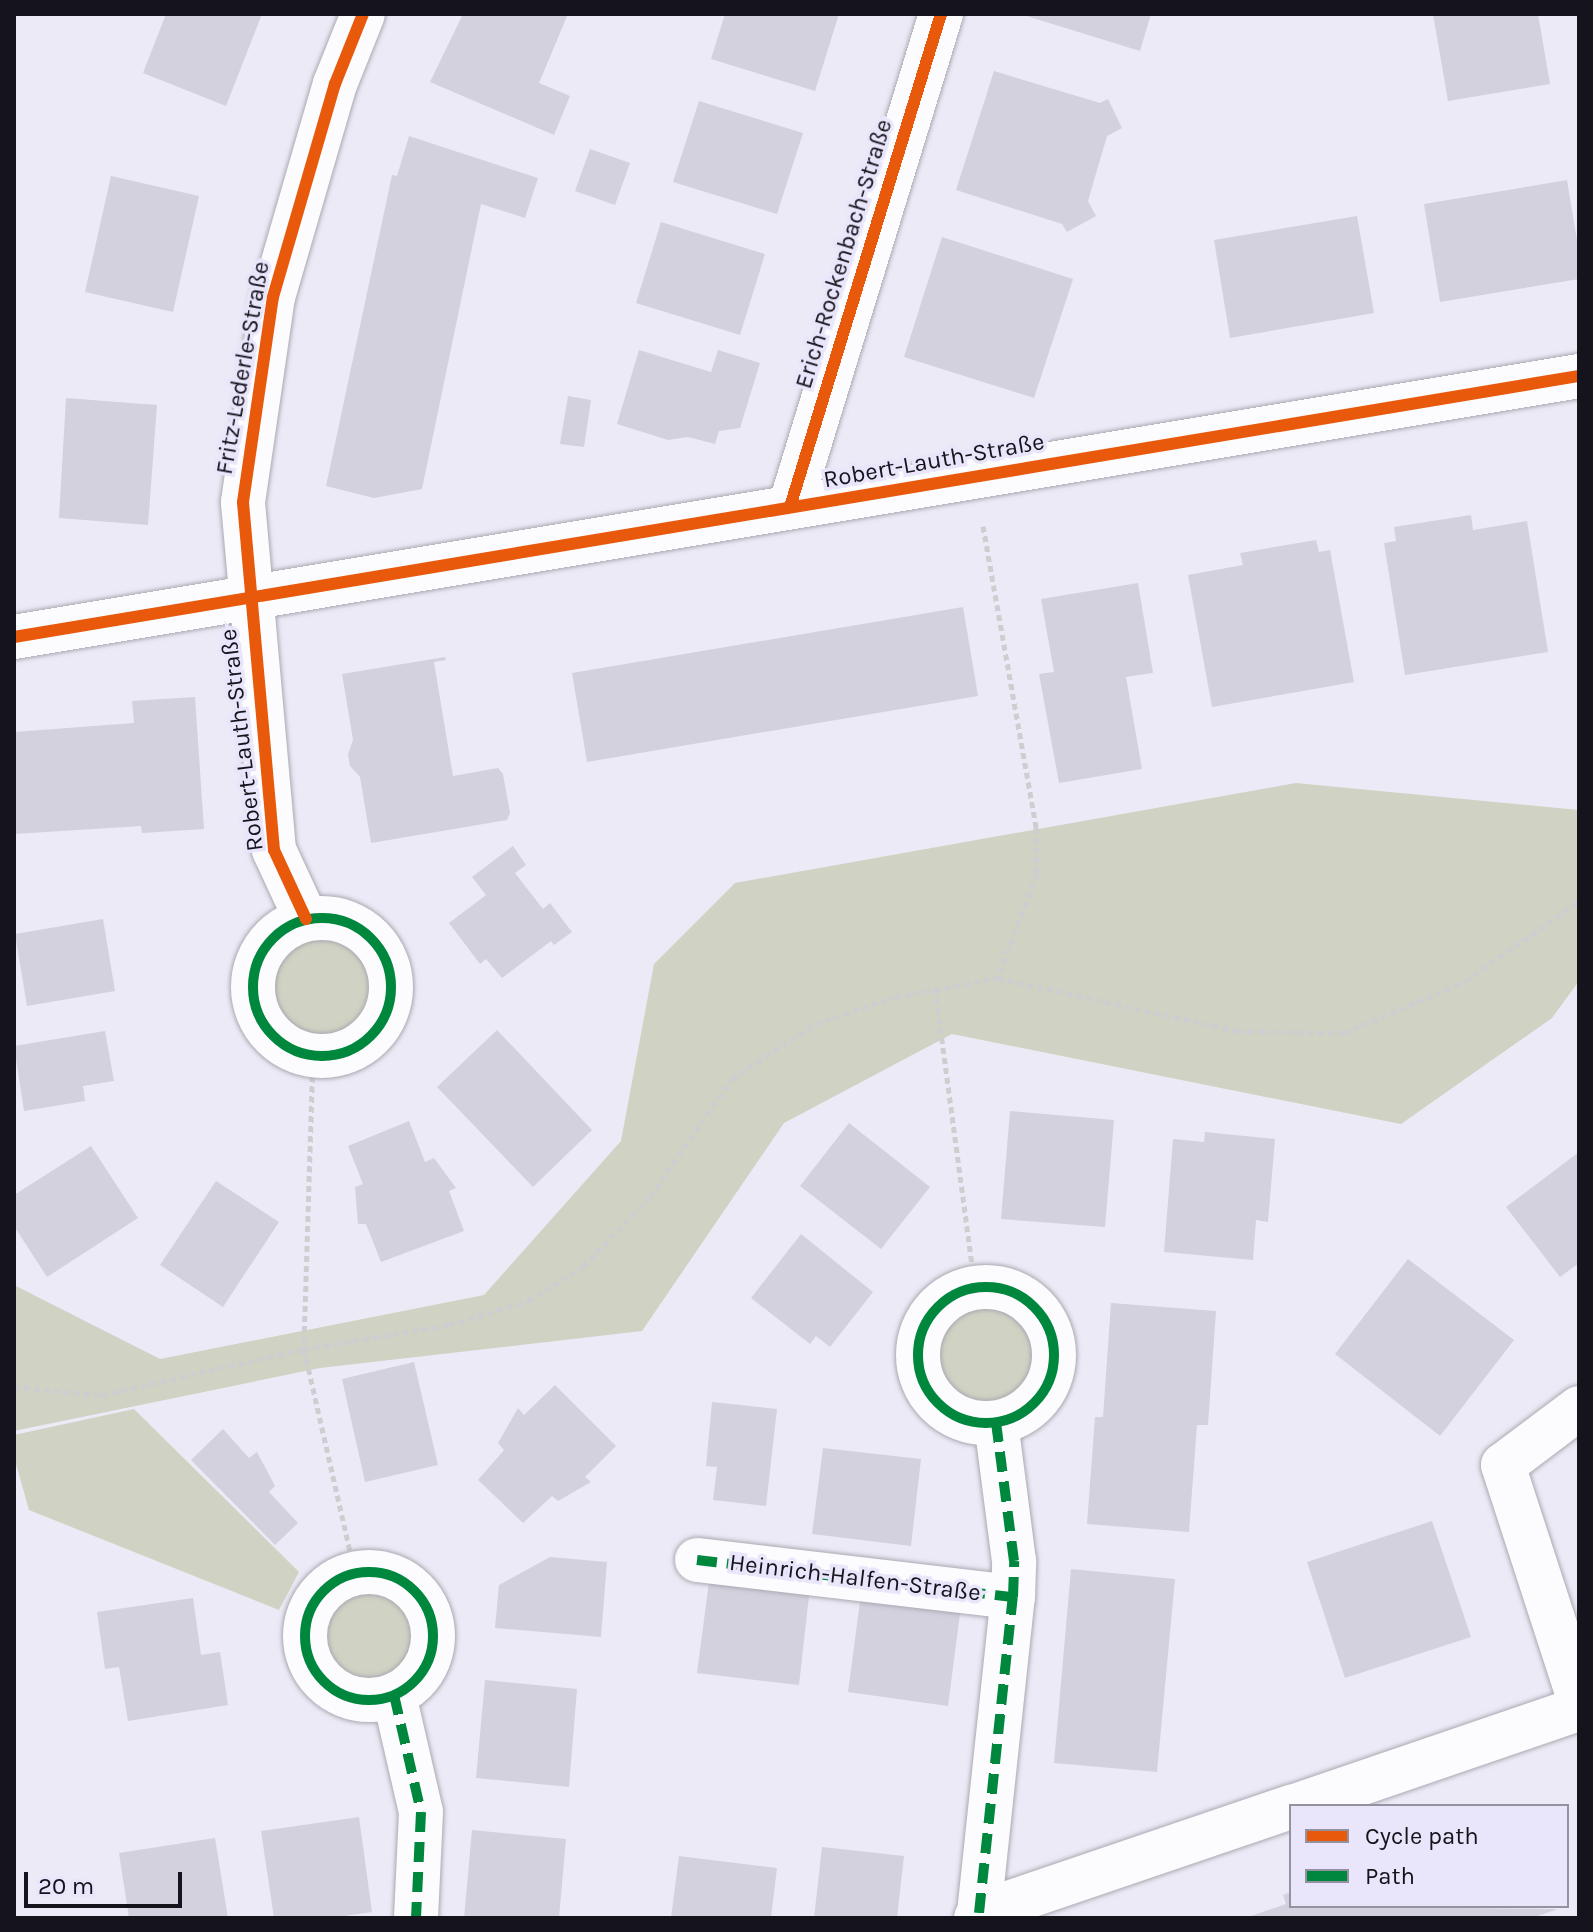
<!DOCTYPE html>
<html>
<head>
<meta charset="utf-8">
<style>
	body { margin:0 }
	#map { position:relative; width:1593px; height:1932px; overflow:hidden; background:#eceaf6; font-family:Karla,sans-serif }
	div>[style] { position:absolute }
	.green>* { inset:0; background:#d0d3c3 }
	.round { border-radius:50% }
	.building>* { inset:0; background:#d4d1df }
	.path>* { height:5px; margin-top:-2.5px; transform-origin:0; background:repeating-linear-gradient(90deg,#ceced1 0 6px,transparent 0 10px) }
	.roads { filter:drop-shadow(0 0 2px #aba9b2) drop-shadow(0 0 2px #aba9b2) }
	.minor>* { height:44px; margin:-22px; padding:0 22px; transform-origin:22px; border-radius:22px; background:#fcfcfe }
	.minor>.ring { margin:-22px; padding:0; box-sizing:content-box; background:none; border:44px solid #fcfcfe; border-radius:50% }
	.quiet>* { height:10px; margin-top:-5px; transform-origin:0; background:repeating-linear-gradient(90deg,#00873e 0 20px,transparent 0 30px) }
	.quiet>.ring { margin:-5px; padding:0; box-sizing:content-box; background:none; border:10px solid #00873e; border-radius:50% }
	.cycleway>* { height:12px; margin:-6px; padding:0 6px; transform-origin:6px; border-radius:6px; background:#e8590c }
	span { translate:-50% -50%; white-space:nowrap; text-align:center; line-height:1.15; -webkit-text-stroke:7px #e9e5fb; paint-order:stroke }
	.street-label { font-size:24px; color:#15131b }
	.frame { position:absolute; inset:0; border:16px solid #15131b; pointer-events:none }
	.legend { position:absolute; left:1289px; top:1804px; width:280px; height:104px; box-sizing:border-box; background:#e9e5fb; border:2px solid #9491a1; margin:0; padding:10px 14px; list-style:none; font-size:24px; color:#15131b }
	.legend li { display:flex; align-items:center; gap:16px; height:40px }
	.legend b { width:40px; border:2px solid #9491a1 }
	.scale { position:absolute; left:24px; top:1872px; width:158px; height:36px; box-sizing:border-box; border:4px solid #15131b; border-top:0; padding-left:10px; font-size:24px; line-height:28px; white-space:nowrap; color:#15131b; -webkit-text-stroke:6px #e9e5fb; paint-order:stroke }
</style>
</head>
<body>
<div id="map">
	<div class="green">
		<i style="clip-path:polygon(1296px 783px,1579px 810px,1579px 981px,1552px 1018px,1401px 1124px,952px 1034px,784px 1123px,642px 1331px,320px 1368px,14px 1431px,14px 1285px,160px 1359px,484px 1295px,621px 1141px,654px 964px,735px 883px)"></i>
		<i class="round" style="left:253px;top:918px;width:138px;height:138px"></i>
		<i class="round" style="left:918px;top:1287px;width:136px;height:136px"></i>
		<i style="clip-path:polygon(134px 1409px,299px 1572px,279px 1610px,29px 1510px,14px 1457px,14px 1435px)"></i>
		<i class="round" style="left:306px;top:1572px;width:126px;height:126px"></i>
	</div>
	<div class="building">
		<i style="clip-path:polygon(166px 14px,262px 14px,226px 106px,143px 73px)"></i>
		<i style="clip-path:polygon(463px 14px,568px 14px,539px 83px,570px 96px,554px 135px,430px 82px)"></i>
		<i style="clip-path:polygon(725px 14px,839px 14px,815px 91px,711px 59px)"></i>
		<i style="clip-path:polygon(1020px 14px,1151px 14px,1140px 51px)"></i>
		<i style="clip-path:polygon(1433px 14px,1538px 14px,1550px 84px,1448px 101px)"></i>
		<i style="clip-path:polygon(994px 71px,1100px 103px,1108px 99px,1122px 128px,1107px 136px,1088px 201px,1096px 216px,1067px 232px,1062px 224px,956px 190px)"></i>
		<i style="clip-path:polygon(699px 101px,803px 133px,777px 214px,673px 182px)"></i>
		<i style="clip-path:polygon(409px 136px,538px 178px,525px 218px,481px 204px,422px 489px,374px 498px,326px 486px,392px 175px,397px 176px)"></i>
		<i style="clip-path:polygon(590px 149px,630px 163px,615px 205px,575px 191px)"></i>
		<i style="clip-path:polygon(111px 176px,199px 196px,173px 312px,85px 292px)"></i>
		<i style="clip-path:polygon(1567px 180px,1579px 252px,1579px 279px,1440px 302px,1424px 204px)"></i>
		<i style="clip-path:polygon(1357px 216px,1374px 313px,1230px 338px,1214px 240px)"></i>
		<i style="clip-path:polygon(661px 222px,765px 254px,740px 335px,636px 303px)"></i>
		<i style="clip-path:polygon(942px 237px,1073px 279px,1034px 398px,904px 357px)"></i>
		<i style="clip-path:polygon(639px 350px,711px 372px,718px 350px,760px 363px,740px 428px,719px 431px,715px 444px,688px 437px,668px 440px,617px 424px)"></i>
		<i style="clip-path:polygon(568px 396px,591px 400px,584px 447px,560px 444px)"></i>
		<i style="clip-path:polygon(66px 398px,157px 405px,148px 525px,59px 518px)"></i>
		<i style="clip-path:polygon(1471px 515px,1473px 530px,1527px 521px,1548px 652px,1405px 675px,1384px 543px,1396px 541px,1394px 527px)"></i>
		<i style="clip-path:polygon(1316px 540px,1319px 552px,1330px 550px,1354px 682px,1212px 707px,1188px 575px,1243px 565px,1240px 553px)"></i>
		<i style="clip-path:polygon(1138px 583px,1153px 673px,1126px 677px,1142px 769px,1059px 783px,1039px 674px,1054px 672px,1041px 599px)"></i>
		<i style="clip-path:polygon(963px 607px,978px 696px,587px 762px,572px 673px)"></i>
		<i style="clip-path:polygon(445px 657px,446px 660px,434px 662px,453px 776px,498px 768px,503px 774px,510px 813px,507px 820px,371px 843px,360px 777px,350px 766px,348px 754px,353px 740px,342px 674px)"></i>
		<i style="clip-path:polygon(195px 697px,204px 829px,142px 833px,141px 826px,14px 834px,14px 732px,134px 723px,132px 701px)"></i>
		<i style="clip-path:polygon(513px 846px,526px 865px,515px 873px,543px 909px,550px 903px,572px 932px,554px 945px,551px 941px,502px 978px,486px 959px,480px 964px,449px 923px,486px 895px,472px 877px)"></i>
		<i style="clip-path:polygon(103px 919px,115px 991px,27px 1006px,15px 934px)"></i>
		<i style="clip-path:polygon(497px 1030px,592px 1130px,533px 1187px,437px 1087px)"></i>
		<i style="clip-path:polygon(105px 1031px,114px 1081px,83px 1086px,85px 1101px,24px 1111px,14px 1046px)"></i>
		<i style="clip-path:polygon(1010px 1111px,1114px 1120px,1105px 1227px,1001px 1219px)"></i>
		<i style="clip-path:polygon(409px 1121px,425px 1162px,434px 1158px,456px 1188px,449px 1191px,464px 1231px,381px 1262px,366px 1224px,358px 1224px,355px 1187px,363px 1184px,348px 1146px)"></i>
		<i style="clip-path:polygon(849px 1123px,930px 1187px,881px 1249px,800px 1186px)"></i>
		<i style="clip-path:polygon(1205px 1132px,1275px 1139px,1268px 1222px,1256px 1220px,1253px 1260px,1164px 1252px,1173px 1139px,1204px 1142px)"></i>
		<i style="clip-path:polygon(91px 1146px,138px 1218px,47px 1277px,14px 1226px,14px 1195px)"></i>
		<i style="clip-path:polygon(1579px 1152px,1579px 1263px,1560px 1277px,1506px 1207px)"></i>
		<i style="clip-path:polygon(216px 1181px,279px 1222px,223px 1307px,160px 1265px)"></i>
		<i style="clip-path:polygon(801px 1234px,873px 1292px,830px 1347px,816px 1336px,810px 1344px,751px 1298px)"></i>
		<i style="clip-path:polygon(1408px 1259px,1514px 1340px,1440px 1436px,1335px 1354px)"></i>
		<i style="clip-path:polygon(1111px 1303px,1216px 1311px,1208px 1425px,1197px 1425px,1189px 1532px,1087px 1524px,1095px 1417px,1103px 1417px)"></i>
		<i style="clip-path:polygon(414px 1362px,438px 1465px,365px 1482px,342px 1379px)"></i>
		<i style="clip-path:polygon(555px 1385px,616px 1446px,585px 1477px,591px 1482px,558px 1501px,552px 1496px,523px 1523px,478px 1480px,504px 1450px,498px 1443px,518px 1408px,524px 1415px)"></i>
		<i style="clip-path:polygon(712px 1402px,777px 1409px,766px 1506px,713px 1500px,717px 1467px,706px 1466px)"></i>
		<i style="clip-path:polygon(223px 1429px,249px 1458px,257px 1452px,275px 1486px,269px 1492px,298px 1523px,275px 1545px,191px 1460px)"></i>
		<i style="clip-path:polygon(823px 1448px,921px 1459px,911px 1546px,812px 1534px)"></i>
		<i style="clip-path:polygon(1432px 1521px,1471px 1637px,1345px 1678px,1307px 1562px)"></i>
		<i style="clip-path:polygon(550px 1557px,607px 1562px,601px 1637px,495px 1628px,499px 1585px)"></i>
		<i style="clip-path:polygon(1071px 1569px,1175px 1579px,1157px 1772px,1054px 1763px)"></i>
		<i style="clip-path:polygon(710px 1574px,810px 1587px,799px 1685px,697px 1673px)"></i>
		<i style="clip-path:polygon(861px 1594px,961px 1606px,948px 1706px,848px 1692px)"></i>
		<i style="clip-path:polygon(193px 1598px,201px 1655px,220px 1652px,228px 1705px,128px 1721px,119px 1667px,105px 1669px,97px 1612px)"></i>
		<i style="clip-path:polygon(485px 1680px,577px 1689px,569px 1787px,476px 1778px)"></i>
		<i style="clip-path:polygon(359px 1817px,372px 1912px,331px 1918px,274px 1918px,261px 1831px)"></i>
		<i style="clip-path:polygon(472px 1830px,566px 1839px,559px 1918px,464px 1918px)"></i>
		<i style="clip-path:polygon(215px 1838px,228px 1918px,129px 1918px,119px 1853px)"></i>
		<i style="clip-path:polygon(822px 1847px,904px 1856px,897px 1918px,814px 1918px)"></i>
		<i style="clip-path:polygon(679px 1856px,777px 1868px,771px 1918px,671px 1918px)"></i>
		<i style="clip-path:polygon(1291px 1892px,1291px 1906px,1558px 1909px,1532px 1918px,1245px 1918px,1286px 1904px,1283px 1895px)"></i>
	</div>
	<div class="path">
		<i style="left:983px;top:526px;width:306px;rotate:80deg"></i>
		<i style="left:1036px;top:827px;width:46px;rotate:88.8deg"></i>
		<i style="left:1037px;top:873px;width:112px;rotate:110.4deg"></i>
		<i style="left:935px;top:988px;width:302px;rotate:82.4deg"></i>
		<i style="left:313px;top:1056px;width:293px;rotate:91.8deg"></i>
		<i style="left:304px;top:1349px;width:230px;rotate:77.2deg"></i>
		<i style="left:14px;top:1387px;width:88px;rotate:5.2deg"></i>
		<i style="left:102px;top:1395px;width:207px;rotate:-12.8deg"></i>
		<i style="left:304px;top:1349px;width:147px;rotate:-9.4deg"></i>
		<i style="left:449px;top:1325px;width:83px;rotate:-16.9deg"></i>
		<i style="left:528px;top:1301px;width:65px;rotate:-31.7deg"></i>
		<i style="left:583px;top:1267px;width:97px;rotate:-46.3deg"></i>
		<i style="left:650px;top:1197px;width:144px;rotate:-55.2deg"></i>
		<i style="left:732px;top:1079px;width:100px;rotate:-33.5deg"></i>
		<i style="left:815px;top:1024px;width:84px;rotate:-18.6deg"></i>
		<i style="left:895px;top:997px;width:105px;rotate:-10.5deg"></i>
		<i style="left:998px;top:978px;width:246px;rotate:12.5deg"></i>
		<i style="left:1238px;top:1031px;width:106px;rotate:1.1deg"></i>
		<i style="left:1344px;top:1033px;width:133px;rotate:-23.1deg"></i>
		<i style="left:1466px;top:981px;width:138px;rotate:-35.3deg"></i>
	</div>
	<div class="roads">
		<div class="minor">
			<i style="left:790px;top:507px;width:516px;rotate:-72.97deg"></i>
			<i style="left:14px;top:637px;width:1587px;rotate:-9.47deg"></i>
			<i class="ring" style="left:253px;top:918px;width:94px;height:94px"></i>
			<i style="left:306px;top:919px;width:76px;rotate:-114.9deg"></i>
			<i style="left:274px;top:850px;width:349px;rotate:-95.1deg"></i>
			<i style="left:243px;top:502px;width:207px;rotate:-81.7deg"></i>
			<i style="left:273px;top:297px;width:222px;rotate:-73.8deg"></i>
			<i style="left:335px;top:84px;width:75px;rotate:-68.2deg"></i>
			<i class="ring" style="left:918px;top:1287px;width:92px;height:92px"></i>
			<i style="left:1579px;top:1408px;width:95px;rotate:143.1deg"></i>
			<i style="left:1503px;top:1465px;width:246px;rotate:72deg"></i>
			<i style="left:697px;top:1560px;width:318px;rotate:6.7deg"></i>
			<i class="ring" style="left:305px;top:1572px;width:84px;height:84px"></i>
			<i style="left:394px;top:1695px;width:120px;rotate:77deg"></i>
			<i style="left:421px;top:1812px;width:106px;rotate:92.7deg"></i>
			<i style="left:1295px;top:1806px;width:300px;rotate:-18.9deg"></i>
			<i style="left:979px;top:1913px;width:318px;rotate:-83.9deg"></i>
			<i style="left:1013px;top:1597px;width:36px;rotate:-88deg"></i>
			<i style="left:1014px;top:1561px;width:139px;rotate:-97.4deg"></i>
			<i style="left:976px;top:1918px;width:6px;rotate:-59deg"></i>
			<i style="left:979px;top:1913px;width:330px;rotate:-18.8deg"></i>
		</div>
	</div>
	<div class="quiet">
		<i class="ring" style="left:253px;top:918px;width:128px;height:128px"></i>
		<i class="ring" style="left:918px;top:1287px;width:126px;height:126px"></i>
		<i style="left:697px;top:1560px;width:318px;rotate:6.7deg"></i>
		<i class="ring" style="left:305px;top:1572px;width:118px;height:118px"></i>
		<i style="left:394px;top:1695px;width:120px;rotate:77deg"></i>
		<i style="left:421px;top:1812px;width:106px;rotate:92.7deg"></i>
		<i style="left:979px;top:1913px;width:318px;rotate:-83.9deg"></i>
		<i style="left:1013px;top:1597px;width:36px;rotate:-88deg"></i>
		<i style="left:1014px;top:1561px;width:139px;rotate:-97.4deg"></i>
	</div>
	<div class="cycleway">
		<i style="left:790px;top:507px;width:516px;rotate:-72.97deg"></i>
		<i style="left:14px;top:637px;width:1587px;rotate:-9.47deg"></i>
		<i style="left:306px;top:919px;width:76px;rotate:-114.9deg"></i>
		<i style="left:274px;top:850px;width:349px;rotate:-95.1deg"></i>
		<i style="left:243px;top:502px;width:207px;rotate:-81.7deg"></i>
		<i style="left:273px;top:297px;width:222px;rotate:-73.8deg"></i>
		<i style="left:335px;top:84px;width:75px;rotate:-68.2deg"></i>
	</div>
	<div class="street-label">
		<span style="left:844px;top:254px;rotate:-73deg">Erich-Rockenbach-Straße</span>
		<span style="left:243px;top:368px;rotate:-80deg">Fritz-Lederle-Straße</span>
		<span style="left:934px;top:461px;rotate:-10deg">Robert-Lauth-Straße</span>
		<span style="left:242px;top:740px;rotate:-97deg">Robert-Lauth-Straße</span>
		<span style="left:855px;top:1578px;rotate:7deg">Heinrich-Halfen-Straße</span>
	</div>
	<div class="frame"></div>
	<ul class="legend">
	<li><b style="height:10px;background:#e8590c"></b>Cycle path</li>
	<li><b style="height:10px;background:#00873e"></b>Path</li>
	</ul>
	<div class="scale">20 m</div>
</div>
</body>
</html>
